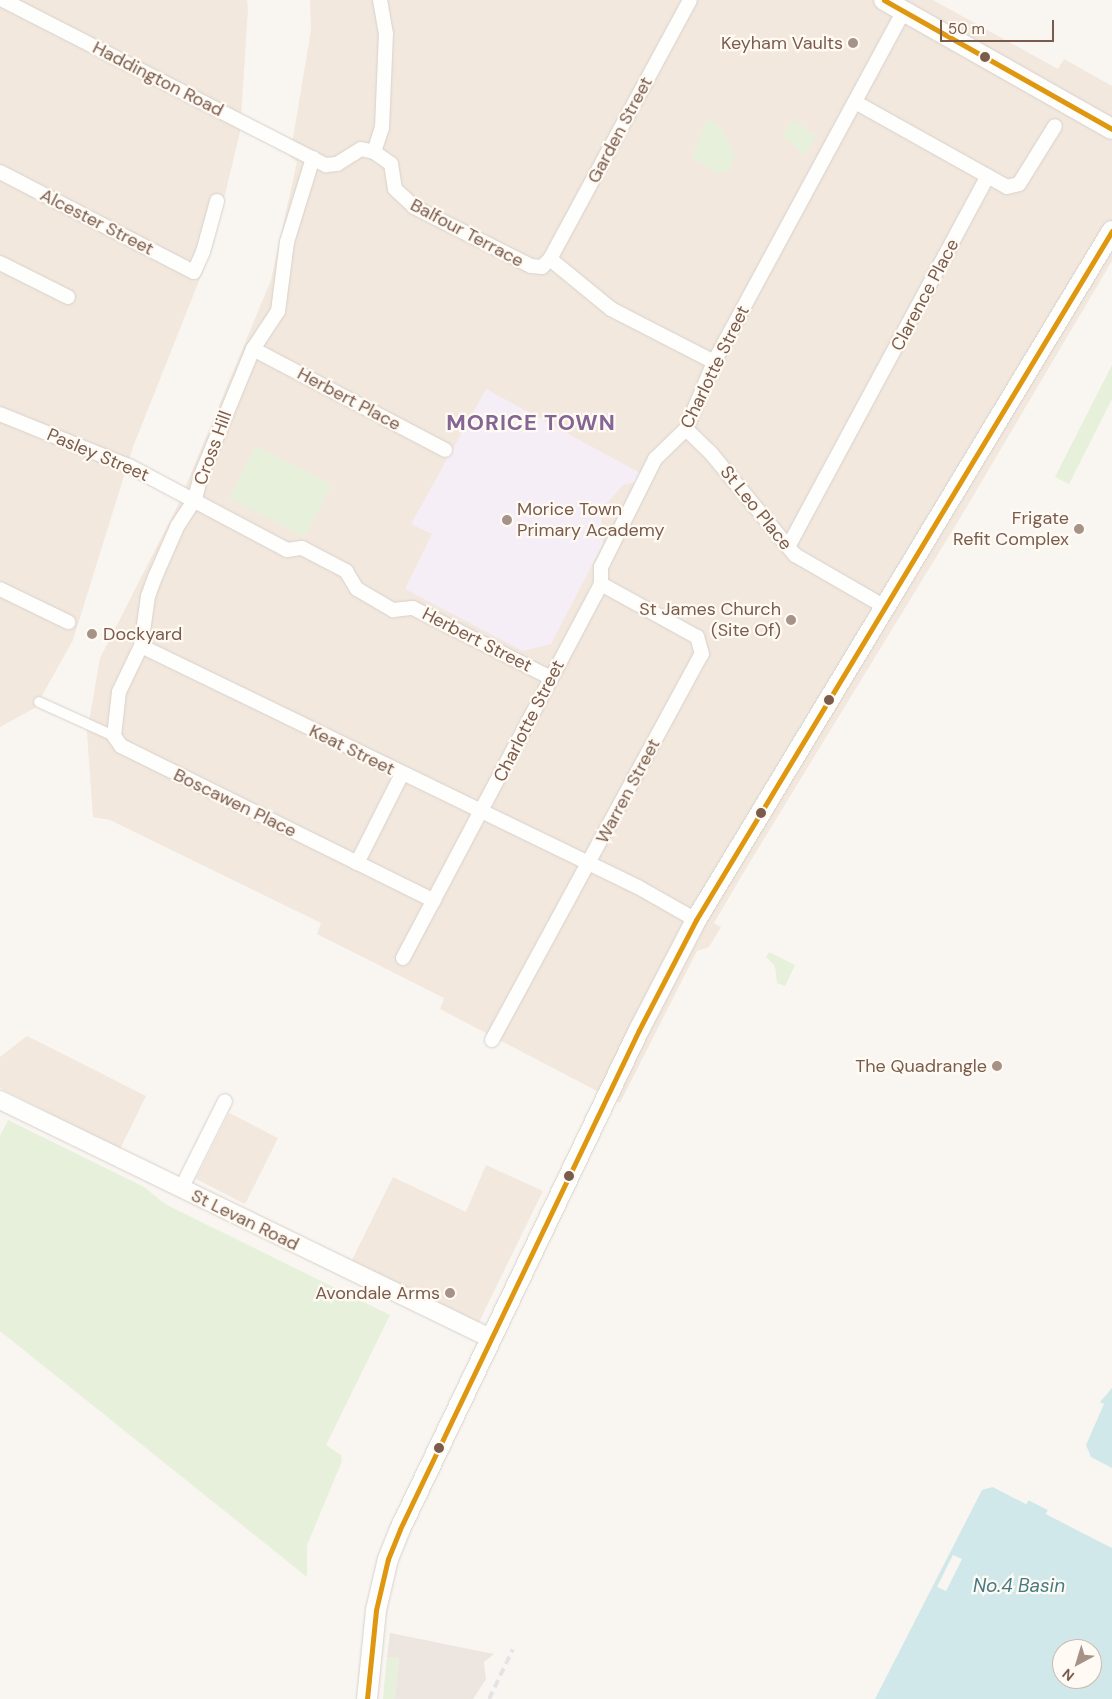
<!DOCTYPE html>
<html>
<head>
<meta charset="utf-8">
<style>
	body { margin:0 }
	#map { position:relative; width:1112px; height:1699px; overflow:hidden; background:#f9f5f0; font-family:"DM Sans",sans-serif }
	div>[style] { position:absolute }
	.residential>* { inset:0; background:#f2e8de }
	.industrial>* { inset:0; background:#ede5e0 }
	.education>* { inset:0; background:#f6eef6 }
	.green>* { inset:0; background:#e7f0db }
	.water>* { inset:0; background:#d0e8ea }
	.pier>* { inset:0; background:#f9f5f0 }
	.roads { filter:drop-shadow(0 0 1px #d7d1cb) drop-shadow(0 0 1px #d7d1cb) }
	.pedestrian>* { height:10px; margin:-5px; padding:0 5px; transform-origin:5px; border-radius:5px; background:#fefefd }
	.minor>* { height:14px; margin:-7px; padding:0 7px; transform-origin:7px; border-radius:7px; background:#fefefd }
	.tertiary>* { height:18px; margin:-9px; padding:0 9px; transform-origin:9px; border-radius:9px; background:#fefefd }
	.secondary>* { height:20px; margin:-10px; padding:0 10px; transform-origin:10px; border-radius:10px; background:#fefefd }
	.rail>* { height:4px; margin-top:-2px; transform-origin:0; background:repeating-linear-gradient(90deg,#e6e3e7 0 8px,transparent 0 13px) }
	.bus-1>* { height:5px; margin:-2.5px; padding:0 2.5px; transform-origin:2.5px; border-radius:2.5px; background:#de970f }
	.dots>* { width:14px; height:14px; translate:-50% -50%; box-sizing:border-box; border:2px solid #fffaf3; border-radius:50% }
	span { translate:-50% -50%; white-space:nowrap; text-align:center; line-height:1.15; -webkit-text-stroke:4.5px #fffaf3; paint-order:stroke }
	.poi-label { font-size:18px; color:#7a5c4d }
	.right { translate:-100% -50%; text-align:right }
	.left { translate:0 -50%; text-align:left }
	.street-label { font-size:18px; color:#7a5c4d }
	.water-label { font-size:19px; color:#437c86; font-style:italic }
	.district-label { font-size:22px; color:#846695; font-weight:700; letter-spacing:1px }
	.north { position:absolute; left:1052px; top:1639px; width:50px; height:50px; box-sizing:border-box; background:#fffaf3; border:1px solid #cabbb1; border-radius:50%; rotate:219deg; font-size:14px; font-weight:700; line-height:20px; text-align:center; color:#7a5c4d }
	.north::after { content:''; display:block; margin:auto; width:18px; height:22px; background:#a69286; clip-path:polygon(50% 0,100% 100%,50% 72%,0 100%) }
	.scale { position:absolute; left:940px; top:20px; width:114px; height:22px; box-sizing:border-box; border:2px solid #7a5c4d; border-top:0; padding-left:6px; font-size:15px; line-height:18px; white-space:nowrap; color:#7a5c4d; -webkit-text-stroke:4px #fffaf3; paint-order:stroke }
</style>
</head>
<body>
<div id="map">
	<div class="residential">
		<i style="clip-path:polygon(0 0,247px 0,248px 10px,240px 132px,212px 248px,133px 447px,73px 640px,35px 708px,0 727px)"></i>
		<i style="clip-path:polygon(310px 0,933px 0,1058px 69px,1064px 59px,1112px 86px,1112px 261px,960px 518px,745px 870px,714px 923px,721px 927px,709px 947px,697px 951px,620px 1103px,440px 1009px,444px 998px,317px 934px,321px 923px,110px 820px,93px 817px,87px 733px,100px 658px,177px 507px,271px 280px,297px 162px,290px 156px,311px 30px)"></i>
		<i style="clip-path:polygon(27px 1036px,146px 1096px,120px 1149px,0 1088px,0 1057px)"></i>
		<i style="clip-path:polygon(229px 1113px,278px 1138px,245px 1204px,196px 1179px)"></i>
		<i style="clip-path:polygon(486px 1165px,543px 1191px,478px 1324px,351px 1262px,393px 1177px,466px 1212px)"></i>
	</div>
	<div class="industrial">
		<i style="clip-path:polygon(390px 1633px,494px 1654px,484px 1662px,486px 1679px,473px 1699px,395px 1699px,399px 1658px,387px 1657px)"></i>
	</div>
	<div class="education">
		<i style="clip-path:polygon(486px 389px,640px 473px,636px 482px,623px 485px,606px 504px,601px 516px,603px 544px,551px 644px,523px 651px,405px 589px,432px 534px,411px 524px)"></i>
	</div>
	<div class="green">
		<i style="clip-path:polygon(708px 118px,723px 130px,735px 154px,731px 167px,725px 172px,717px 173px,692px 157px)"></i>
		<i style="clip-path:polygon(794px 119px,816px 137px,805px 156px,782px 135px)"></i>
		<i style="clip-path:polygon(1112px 365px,1112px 399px,1069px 484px,1055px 477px)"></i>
		<i style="clip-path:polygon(256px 446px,332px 485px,304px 537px,229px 498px)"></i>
		<i style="clip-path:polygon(769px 952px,795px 965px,785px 986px,777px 983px,775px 966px,766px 957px)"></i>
		<i style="clip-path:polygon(8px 1120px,144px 1187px,165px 1204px,390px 1315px,326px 1445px,341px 1455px,342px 1461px,307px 1545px,307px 1577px,0 1331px,0 1136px)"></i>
		<i style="clip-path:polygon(387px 1657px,399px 1658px,395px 1699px,383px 1699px)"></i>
	</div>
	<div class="water">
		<i style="clip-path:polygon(1112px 1388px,1112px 1468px,1091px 1457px,1086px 1445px,1104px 1404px,1100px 1402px)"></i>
		<i style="clip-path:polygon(evenodd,993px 1487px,1026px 1504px,1028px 1500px,1048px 1510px,1046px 1514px,1112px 1548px,1112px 1699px,875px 1699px,982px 1490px,993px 1487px,1062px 1649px,1092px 1649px,1092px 1679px,1062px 1679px,1062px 1649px)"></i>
	</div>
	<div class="pier">
		<i style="clip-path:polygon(995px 1485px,1049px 1508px,1049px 1513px,1112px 1548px,1046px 1514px,1048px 1510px,1029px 1500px,1026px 1504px,993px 1487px)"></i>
		<i style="clip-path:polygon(953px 1555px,962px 1559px,946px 1591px,937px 1587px)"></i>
	</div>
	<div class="roads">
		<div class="pedestrian">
			<i style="left:39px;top:702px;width:82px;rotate:24.4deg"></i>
		</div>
		<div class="minor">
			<i style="left:3px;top:0;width:363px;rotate:27.1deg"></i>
			<i style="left:326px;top:165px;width:11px;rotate:-5deg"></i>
			<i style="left:337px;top:164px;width:28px;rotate:-32deg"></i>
			<i style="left:361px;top:149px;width:13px;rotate:13deg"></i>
			<i style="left:374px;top:152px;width:21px;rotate:35deg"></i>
			<i style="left:391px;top:164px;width:25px;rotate:81deg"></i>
			<i style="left:395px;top:189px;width:26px;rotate:43deg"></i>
			<i style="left:414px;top:207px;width:131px;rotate:26.8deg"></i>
			<i style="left:531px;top:266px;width:11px;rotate:5deg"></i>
			<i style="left:542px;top:267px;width:11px;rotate:-45deg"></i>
			<i style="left:550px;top:259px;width:79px;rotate:39.3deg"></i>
			<i style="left:611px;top:309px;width:116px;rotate:27.2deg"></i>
			<i style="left:855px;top:102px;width:174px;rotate:29.2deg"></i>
			<i style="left:1007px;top:187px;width:12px;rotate:-14deg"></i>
			<i style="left:1019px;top:184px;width:68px;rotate:-58.2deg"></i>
			<i style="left:374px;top:152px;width:25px;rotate:-72deg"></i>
			<i style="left:382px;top:128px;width:94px;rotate:-87.6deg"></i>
			<i style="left:386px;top:34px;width:35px;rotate:-100deg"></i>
			<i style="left:313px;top:158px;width:88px;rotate:107.2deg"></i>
			<i style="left:287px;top:242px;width:70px;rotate:97.4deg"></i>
			<i style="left:278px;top:311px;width:45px;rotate:123.3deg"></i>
			<i style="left:253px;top:349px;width:136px;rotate:112.4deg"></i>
			<i style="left:201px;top:475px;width:25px;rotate:104deg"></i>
			<i style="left:195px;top:499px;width:33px;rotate:123deg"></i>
			<i style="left:177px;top:527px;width:55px;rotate:113.7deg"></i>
			<i style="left:155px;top:577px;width:20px;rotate:110deg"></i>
			<i style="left:148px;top:596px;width:50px;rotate:98deg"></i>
			<i style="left:141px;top:646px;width:51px;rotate:115.6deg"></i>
			<i style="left:119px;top:692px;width:44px;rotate:96.5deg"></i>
			<i style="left:114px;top:736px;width:12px;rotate:55deg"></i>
			<i style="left:121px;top:746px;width:349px;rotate:26.3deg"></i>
			<i style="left:0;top:172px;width:218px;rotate:27.3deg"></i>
			<i style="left:194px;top:272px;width:22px;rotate:-66deg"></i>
			<i style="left:203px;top:252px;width:53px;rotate:-74.6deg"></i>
			<i style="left:550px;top:259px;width:294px;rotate:-61.6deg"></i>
			<i style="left:0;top:263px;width:76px;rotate:26.6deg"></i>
			<i style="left:253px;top:349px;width:217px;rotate:27.7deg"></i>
			<i style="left:0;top:414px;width:139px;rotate:22deg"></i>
			<i style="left:129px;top:466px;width:179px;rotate:28deg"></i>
			<i style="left:287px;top:550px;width:15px;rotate:-8deg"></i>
			<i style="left:302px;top:548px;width:50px;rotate:27.6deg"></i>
			<i style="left:346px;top:571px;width:21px;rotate:59deg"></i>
			<i style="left:357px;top:589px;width:42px;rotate:30.3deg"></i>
			<i style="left:393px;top:610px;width:20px;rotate:-6deg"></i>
			<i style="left:413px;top:608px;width:155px;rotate:26.9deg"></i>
			<i style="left:686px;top:429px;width:33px;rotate:44deg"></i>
			<i style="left:710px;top:452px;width:134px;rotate:50.5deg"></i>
			<i style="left:795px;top:555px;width:104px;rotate:30deg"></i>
			<i style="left:788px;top:547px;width:421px;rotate:-61.7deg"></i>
			<i style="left:0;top:589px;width:76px;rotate:25.9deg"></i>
			<i style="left:141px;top:646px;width:552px;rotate:25.87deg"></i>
			<i style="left:638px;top:887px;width:67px;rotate:29.6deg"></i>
			<i style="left:357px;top:863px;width:100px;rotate:-63.2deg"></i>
			<i style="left:403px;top:958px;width:423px;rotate:-62.1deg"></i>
			<i style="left:601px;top:584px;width:17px;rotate:-90deg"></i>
			<i style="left:601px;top:567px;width:121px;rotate:-63.4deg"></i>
			<i style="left:655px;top:459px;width:43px;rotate:-44.1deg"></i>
			<i style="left:686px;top:429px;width:73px;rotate:-67.3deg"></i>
			<i style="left:714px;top:362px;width:399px;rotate:-61.6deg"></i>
			<i style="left:492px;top:1040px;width:439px;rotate:-61.5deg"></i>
			<i style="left:702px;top:654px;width:18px;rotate:-106deg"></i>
			<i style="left:697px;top:637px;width:110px;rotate:-151.1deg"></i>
			<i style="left:181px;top:1189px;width:98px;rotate:-63.4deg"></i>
		</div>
		<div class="tertiary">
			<i style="left:0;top:1100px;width:545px;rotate:25.91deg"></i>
		</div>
		<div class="secondary">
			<i style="left:884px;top:0;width:262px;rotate:29.5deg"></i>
			<i style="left:367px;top:1699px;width:89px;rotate:-84.2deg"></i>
			<i style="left:376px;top:1610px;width:52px;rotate:-76.8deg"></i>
			<i style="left:388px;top:1559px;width:32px;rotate:-68deg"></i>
			<i style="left:400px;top:1529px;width:553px;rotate:-64.41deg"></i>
			<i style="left:639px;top:1030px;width:124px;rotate:-62.6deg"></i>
			<i style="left:696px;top:920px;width:805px;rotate:-58.88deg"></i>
		</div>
	</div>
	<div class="rail">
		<i style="left:489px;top:1699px;width:55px;rotate:-64.4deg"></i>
	</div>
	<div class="bus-1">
		<i style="left:884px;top:0;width:262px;rotate:29.5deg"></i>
		<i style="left:367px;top:1699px;width:89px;rotate:-84.2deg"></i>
		<i style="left:376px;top:1610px;width:52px;rotate:-76.8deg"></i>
		<i style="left:388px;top:1559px;width:32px;rotate:-68deg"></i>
		<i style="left:400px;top:1529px;width:553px;rotate:-64.41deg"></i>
		<i style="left:639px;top:1030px;width:124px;rotate:-62.6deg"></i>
		<i style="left:696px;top:920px;width:805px;rotate:-58.88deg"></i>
	</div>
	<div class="dots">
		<i style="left:853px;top:43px;background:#a69286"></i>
		<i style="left:985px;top:57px;background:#7a5c4d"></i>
		<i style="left:507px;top:520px;background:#a69286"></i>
		<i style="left:1079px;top:529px;background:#a69286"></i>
		<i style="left:791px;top:620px;background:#a69286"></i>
		<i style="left:92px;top:634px;background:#a69286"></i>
		<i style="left:829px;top:700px;background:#7a5c4d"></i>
		<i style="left:761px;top:813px;background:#7a5c4d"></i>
		<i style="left:997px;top:1066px;background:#a69286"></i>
		<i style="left:569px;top:1176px;background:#7a5c4d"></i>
		<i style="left:450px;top:1293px;background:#a69286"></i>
		<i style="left:439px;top:1448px;background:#7a5c4d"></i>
	</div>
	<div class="poi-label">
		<span class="right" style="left:843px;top:43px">Keyham Vaults</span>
		<span class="left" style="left:517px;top:520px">Morice Town<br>Primary Academy</span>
		<span class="right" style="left:1069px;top:529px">Frigate<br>Refit Complex</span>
		<span class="right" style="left:781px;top:620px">St James Church<br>(Site Of)</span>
		<span class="left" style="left:103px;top:634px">Dockyard</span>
		<span class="right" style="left:987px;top:1066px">The Quadrangle</span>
		<span class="right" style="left:440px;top:1293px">Avondale Arms</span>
	</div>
	<div class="street-label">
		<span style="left:158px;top:79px;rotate:27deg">Haddington Road</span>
		<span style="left:620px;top:130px;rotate:-62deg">Garden Street</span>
		<span style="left:97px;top:222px;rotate:27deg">Alcester Street</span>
		<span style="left:467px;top:233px;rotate:28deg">Balfour Terrace</span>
		<span style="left:925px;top:295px;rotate:-62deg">Clarence Place</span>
		<span style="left:715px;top:367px;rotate:-64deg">Charlotte Street</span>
		<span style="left:349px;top:399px;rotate:28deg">Herbert Place</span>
		<span style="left:213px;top:448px;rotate:-70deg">Cross Hill</span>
		<span style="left:98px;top:455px;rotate:23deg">Pasley Street</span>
		<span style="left:756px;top:508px;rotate:51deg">St Leo Place</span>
		<span style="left:477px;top:640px;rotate:27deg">Herbert Street</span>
		<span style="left:529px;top:721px;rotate:-63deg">Charlotte Street</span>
		<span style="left:352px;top:750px;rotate:26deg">Keat Street</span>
		<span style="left:628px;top:791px;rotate:-62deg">Warren Street</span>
		<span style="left:235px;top:803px;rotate:26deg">Boscawen Place</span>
		<span style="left:245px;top:1220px;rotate:26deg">St Levan Road</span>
	</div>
	<div class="water-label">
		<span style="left:1019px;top:1586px">No.4 Basin</span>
	</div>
	<div class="district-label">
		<span style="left:531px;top:423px">MORICE TOWN</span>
	</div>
	<div class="north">N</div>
	<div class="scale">50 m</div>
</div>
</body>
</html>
